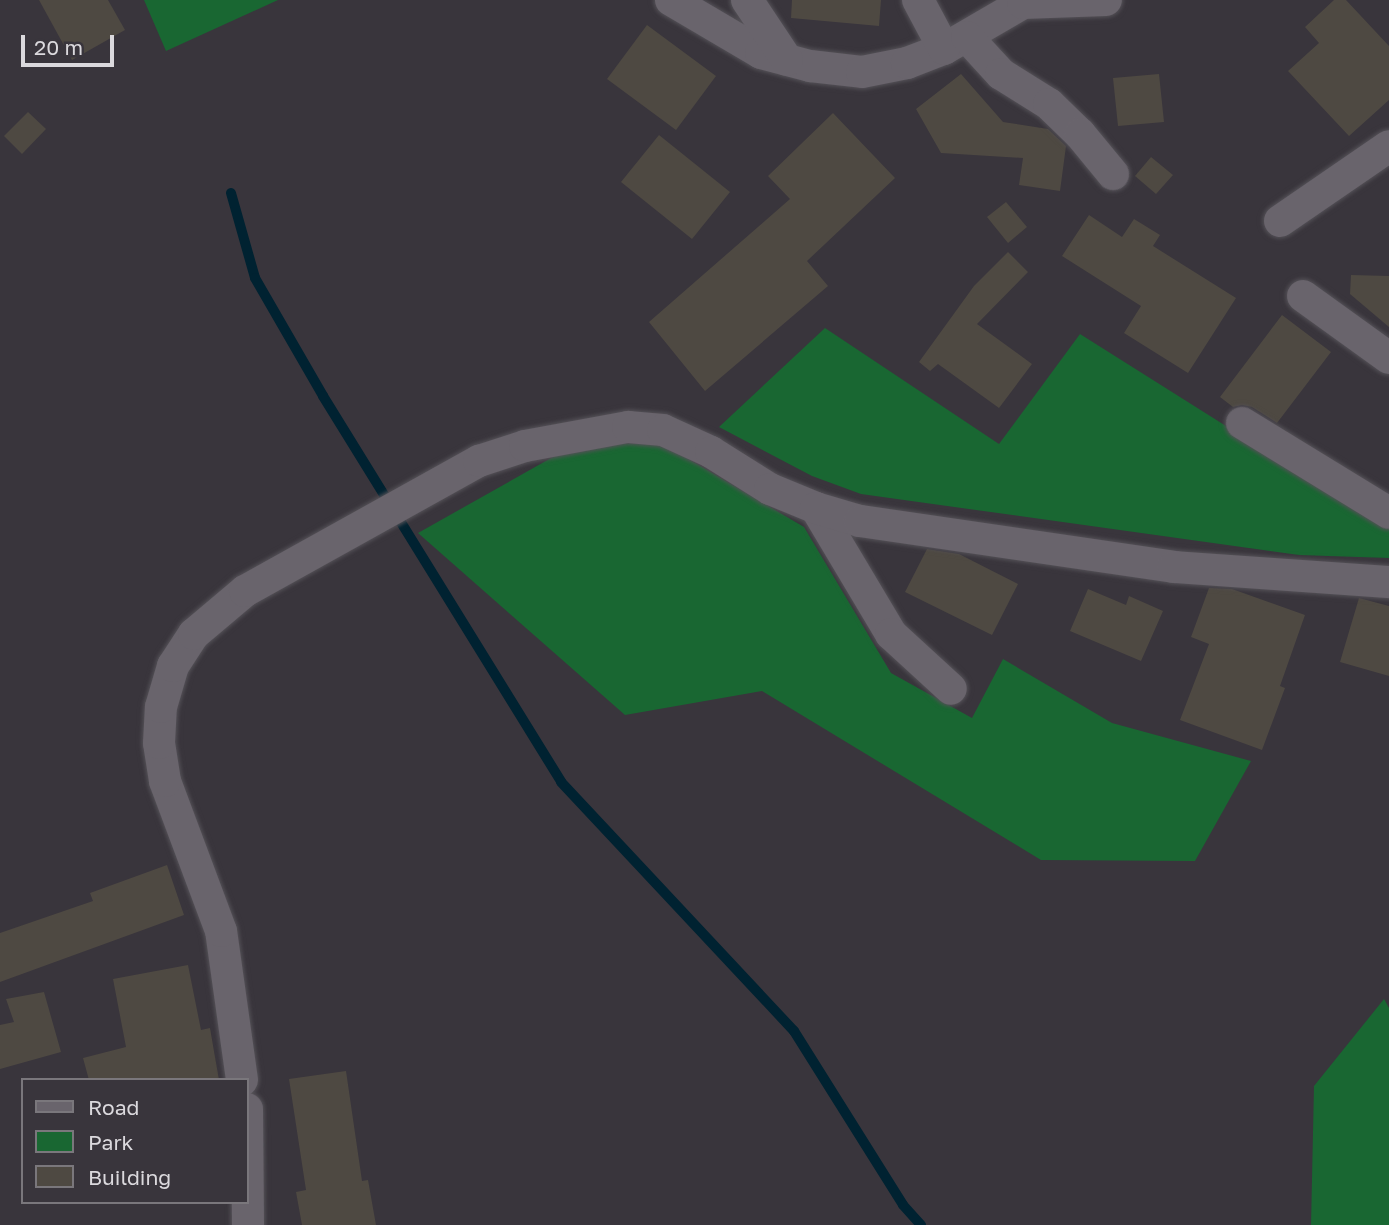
<!DOCTYPE html>
<html>
<head>
<meta charset="utf-8">
<style>
	body { margin:0 }
	#map { position:relative; width:1389px; height:1225px; overflow:hidden; background:#39353c; font-family:"Golos Text",sans-serif }
	div>[style] { position:absolute }
	.green>* { inset:0; background:#196732 }
	.stream>* { height:10px; margin:-5px; padding:0 5px; transform-origin:5px; border-radius:5px; background:#002231 }
	.building>* { inset:0; background:#4e4942 }
	.roads { filter:drop-shadow(0 0 2px #545157) drop-shadow(0 0 2px #545157) }
	.minor>* { height:32px; margin:-16px; padding:0 16px; transform-origin:16px; border-radius:16px; background:#69646c }
	span { translate:-50% -50%; white-space:nowrap; text-align:center; line-height:1.15; -webkit-text-stroke:5px #39353c; paint-order:stroke }
	.legend { position:absolute; left:21px; top:1078px; width:228px; height:126px; box-sizing:border-box; background:#39353c; border:2px solid #7a777c; margin:0; padding:9px 12px; list-style:none; font-size:21px; color:#dbd9dd }
	.legend li { display:flex; align-items:center; gap:14px; height:35px }
	.legend b { width:35px; border:2px solid #7a777c }
	.scale { position:absolute; left:21px; top:35px; width:93px; height:32px; box-sizing:border-box; border:4px solid #dbd9dd; border-top:0; padding-left:9px; font-size:21px; line-height:24px; white-space:nowrap; color:#dbd9dd; -webkit-text-stroke:5px #39353c; paint-order:stroke }
</style>
</head>
<body>
<div id="map">
	<div class="green">
		<i style="clip-path:polygon(144px 0,278px 0,166px 51px)"></i>
		<i style="clip-path:polygon(825px 328px,999px 444px,1080px 334px,1334px 494px,1389px 519px,1389px 558px,1299px 555px,861px 494px,812px 476px,719px 427px)"></i>
		<i style="clip-path:polygon(614px 443px,663px 444px,804px 527px,891px 673px,972px 718px,1003px 659px,1112px 723px,1251px 761px,1195px 861px,1041px 860px,762px 691px,625px 715px,418px 533px,560px 453px)"></i>
		<i style="clip-path:polygon(1384px 999px,1389px 1008px,1389px 1225px,1311px 1225px,1314px 1086px)"></i>
	</div>
	<div class="stream">
		<i style="left:231px;top:193px;width:88px;rotate:74.2deg"></i>
		<i style="left:255px;top:278px;width:136px;rotate:60deg"></i>
		<i style="left:323px;top:396px;width:453px;rotate:58.3deg"></i>
		<i style="left:561px;top:782px;width:341px;rotate:46.9deg"></i>
		<i style="left:794px;top:1031px;width:205px;rotate:57.9deg"></i>
		<i style="left:903px;top:1205px;width:27px;rotate:48deg"></i>
	</div>
	<div class="building">
		<i style="clip-path:polygon(39px 0,108px 0,125px 30px,72px 60px)"></i>
		<i style="clip-path:polygon(792px 0,881px 0,879px 26px,791px 18px)"></i>
		<i style="clip-path:polygon(1334px 0,1346px 0,1389px 46px,1389px 100px,1349px 136px,1288px 71px,1319px 43px,1305px 27px)"></i>
		<i style="clip-path:polygon(647px 25px,716px 76px,676px 130px,607px 79px)"></i>
		<i style="clip-path:polygon(961px 74px,1003px 122px,1048px 129px,1066px 146px,1060px 191px,1019px 185px,1023px 158px,941px 153px,916px 109px)"></i>
		<i style="clip-path:polygon(1159px 74px,1164px 122px,1118px 126px,1113px 78px)"></i>
		<i style="clip-path:polygon(28px 112px,46px 129px,22px 154px,4px 136px)"></i>
		<i style="clip-path:polygon(833px 113px,895px 178px,807px 261px,828px 286px,705px 391px,649px 322px,790px 199px,768px 176px)"></i>
		<i style="clip-path:polygon(659px 135px,730px 192px,692px 239px,621px 182px)"></i>
		<i style="clip-path:polygon(1151px 157px,1173px 175px,1156px 194px,1135px 176px)"></i>
		<i style="clip-path:polygon(1006px 202px,1027px 227px,1008px 243px,987px 217px)"></i>
		<i style="clip-path:polygon(1089px 215px,1122px 237px,1134px 219px,1160px 235px,1153px 246px,1236px 298px,1188px 373px,1124px 333px,1141px 306px,1062px 256px)"></i>
		<i style="clip-path:polygon(1008px 252px,1028px 272px,977px 324px,1032px 364px,999px 408px,938px 364px,930px 371px,919px 362px,974px 286px)"></i>
		<i style="clip-path:polygon(1351px 275px,1389px 276px,1389px 327px,1350px 294px)"></i>
		<i style="clip-path:polygon(1282px 315px,1331px 352px,1277px 423px,1252px 407px,1242px 405px,1233px 407px,1220px 397px)"></i>
		<i style="clip-path:polygon(927px 549px,959px 554px,1018px 584px,992px 635px,905px 592px)"></i>
		<i style="clip-path:polygon(1209px 588px,1232px 589px,1305px 615px,1280px 686px,1285px 688px,1262px 750px,1180px 720px,1209px 644px,1191px 637px)"></i>
		<i style="clip-path:polygon(1088px 589px,1126px 605px,1129px 596px,1163px 611px,1141px 661px,1070px 631px)"></i>
		<i style="clip-path:polygon(1359px 598px,1389px 606px,1389px 676px,1340px 662px)"></i>
		<i style="clip-path:polygon(167px 865px,184px 915px,0 982px,0 933px,93px 901px,90px 893px)"></i>
		<i style="clip-path:polygon(188px 965px,201px 1030px,210px 1028px,219px 1080px,89px 1080px,83px 1058px,126px 1047px,113px 979px)"></i>
		<i style="clip-path:polygon(44px 992px,61px 1052px,0 1069px,0 1025px,14px 1022px,6px 999px)"></i>
		<i style="clip-path:polygon(346px 1071px,362px 1181px,368px 1180px,376px 1225px,302px 1225px,296px 1192px,306px 1190px,289px 1079px)"></i>
	</div>
	<div class="roads">
		<div class="minor">
			<i style="left:671px;top:0;width:104px;rotate:30.5deg"></i>
			<i style="left:761px;top:53px;width:51px;rotate:14.9deg"></i>
			<i style="left:810px;top:66px;width:52px;rotate:6.6deg"></i>
			<i style="left:862px;top:72px;width:46px;rotate:-11.3deg"></i>
			<i style="left:907px;top:63px;width:40px;rotate:-21deg"></i>
			<i style="left:944px;top:49px;width:91px;rotate:-30.2deg"></i>
			<i style="left:1023px;top:3px;width:83px;rotate:-2.1deg"></i>
			<i style="left:747px;top:0;width:72px;rotate:56.3deg"></i>
			<i style="left:918px;top:0;width:55px;rotate:62deg"></i>
			<i style="left:967px;top:37px;width:50px;rotate:47.4deg"></i>
			<i style="left:1001px;top:74px;width:57px;rotate:32deg"></i>
			<i style="left:1049px;top:104px;width:43px;rotate:44.1deg"></i>
			<i style="left:1080px;top:134px;width:52px;rotate:50.5deg"></i>
			<i style="left:1280px;top:221px;width:132px;rotate:-34.5deg"></i>
			<i style="left:1303px;top:296px;width:106px;rotate:35.8deg"></i>
			<i style="left:1242px;top:423px;width:172px;rotate:31.5deg"></i>
			<i style="left:816px;top:508px;width:147px;rotate:59.2deg"></i>
			<i style="left:891px;top:634px;width:81px;rotate:42.5deg"></i>
			<i style="left:242px;top:1080px;width:150px;rotate:-98deg"></i>
			<i style="left:221px;top:931px;width:160px;rotate:-110.5deg"></i>
			<i style="left:165px;top:781px;width:38px;rotate:-99deg"></i>
			<i style="left:159px;top:743px;width:36px;rotate:-87deg"></i>
			<i style="left:161px;top:707px;width:43px;rotate:-73.7deg"></i>
			<i style="left:173px;top:666px;width:38px;rotate:-57deg"></i>
			<i style="left:194px;top:634px;width:67px;rotate:-40.1deg"></i>
			<i style="left:245px;top:591px;width:268px;rotate:-29.1deg"></i>
			<i style="left:479px;top:461px;width:48px;rotate:-18.1deg"></i>
			<i style="left:525px;top:446px;width:105px;rotate:-10.5deg"></i>
			<i style="left:628px;top:427px;width:35px;rotate:5deg"></i>
			<i style="left:663px;top:430px;width:53px;rotate:24.6deg"></i>
			<i style="left:711px;top:452px;width:70px;rotate:32.1deg"></i>
			<i style="left:770px;top:489px;width:50px;rotate:22.4deg"></i>
			<i style="left:816px;top:508px;width:46px;rotate:16.5deg"></i>
			<i style="left:860px;top:521px;width:317px;rotate:8.3deg"></i>
			<i style="left:1174px;top:567px;width:216px;rotate:4deg"></i>
			<i style="left:247px;top:1109px;width:116px;rotate:89.5deg"></i>
		</div>
	</div>
	<ul class="legend">
	<li><b style="height:9px;background:#69646c"></b>Road</li>
	<li><b style="height:19px;background:#196732"></b>Park</li>
	<li><b style="height:19px;background:#4e4942"></b>Building</li>
	</ul>
	<div class="scale">20 m</div>
</div>
</body>
</html>
